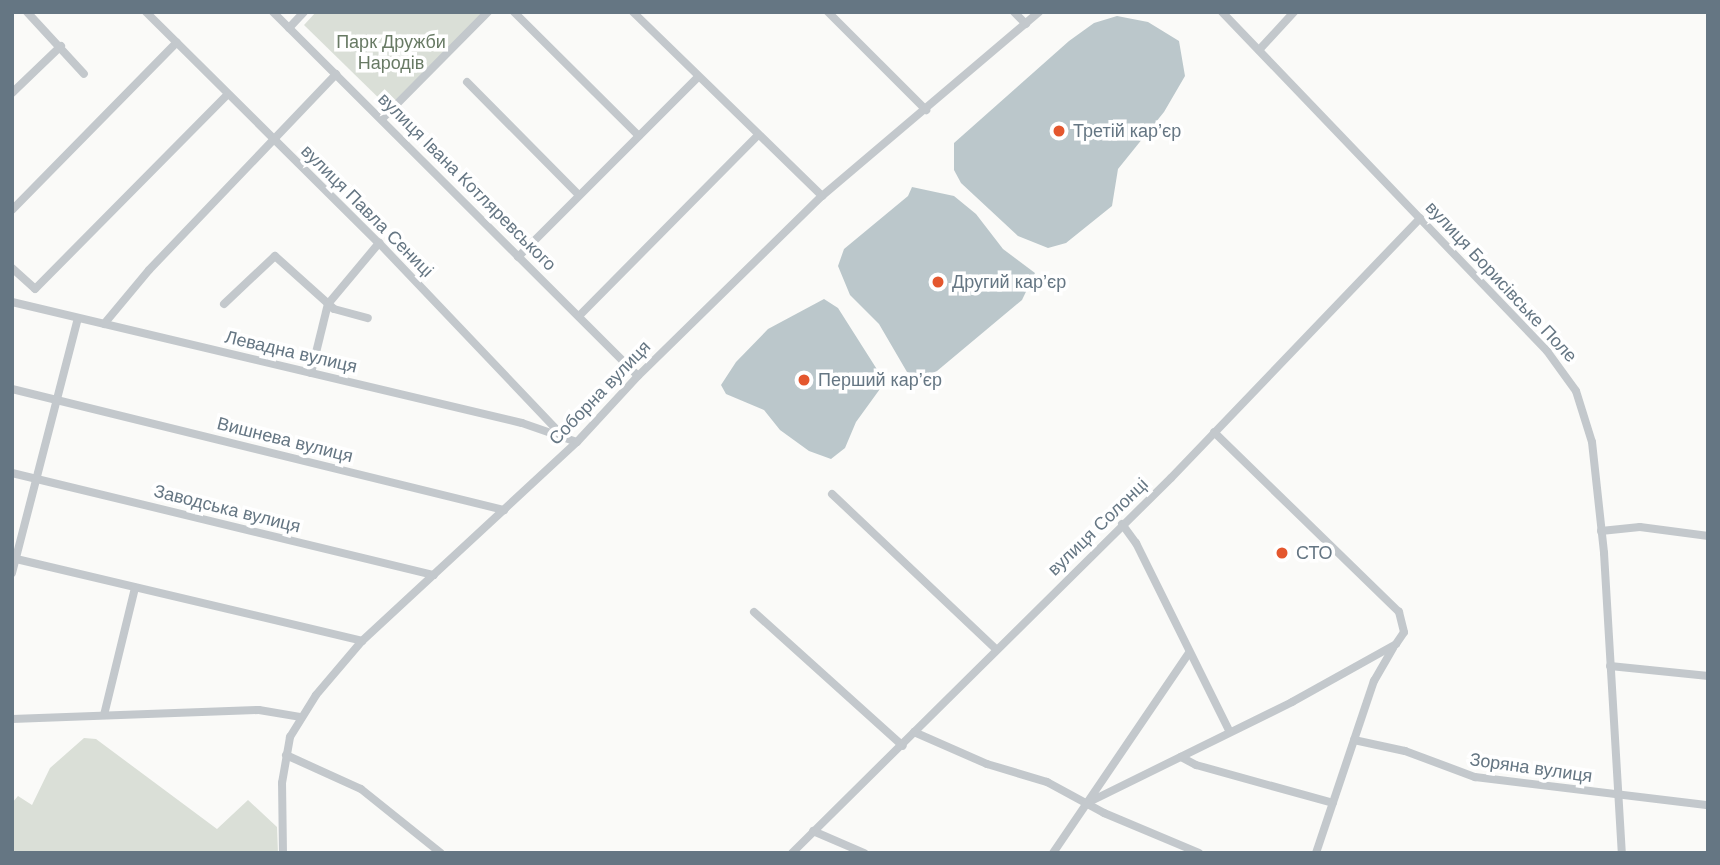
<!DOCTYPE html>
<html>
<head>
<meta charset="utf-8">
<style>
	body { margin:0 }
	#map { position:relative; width:1720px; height:865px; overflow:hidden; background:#fafaf8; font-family:Helvetica,sans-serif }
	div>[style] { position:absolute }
	.green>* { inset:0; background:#dadfd7 }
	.water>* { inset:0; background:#bbc7cb }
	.minor>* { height:8px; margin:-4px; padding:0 4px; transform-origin:4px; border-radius:4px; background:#c3c8cc }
	.dots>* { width:19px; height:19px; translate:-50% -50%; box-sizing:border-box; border:4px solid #fff; border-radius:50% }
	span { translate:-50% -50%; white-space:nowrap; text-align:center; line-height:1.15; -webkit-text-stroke:7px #fff; paint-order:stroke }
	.park-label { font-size:18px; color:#687a64 }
	.poi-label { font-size:18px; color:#657683 }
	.left { translate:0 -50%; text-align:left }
	.street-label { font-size:18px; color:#657683 }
	.frame { position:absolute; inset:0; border:14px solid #657683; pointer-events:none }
</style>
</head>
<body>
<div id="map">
	<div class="green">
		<i style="clip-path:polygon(316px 12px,487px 12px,391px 110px,304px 25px)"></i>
		<i style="clip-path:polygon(84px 738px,96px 739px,217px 829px,248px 800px,277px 827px,278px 853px,12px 853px,12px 803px,18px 796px,32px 805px,50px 768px)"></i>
	</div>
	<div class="water">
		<i style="clip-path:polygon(1117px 16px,1148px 22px,1179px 41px,1185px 76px,1164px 112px,1118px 169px,1112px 206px,1066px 243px,1048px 248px,1018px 236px,961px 183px,954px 170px,954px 143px,1069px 41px,1094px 23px)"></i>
		<i style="clip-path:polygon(912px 187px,954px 196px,976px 214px,1003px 249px,1035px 273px,1022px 300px,937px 371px,921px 378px,907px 372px,879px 324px,850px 295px,838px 266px,844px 249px,908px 196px)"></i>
		<i style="clip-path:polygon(824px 299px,838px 308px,885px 382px,856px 422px,845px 448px,831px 459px,809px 451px,780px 430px,764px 410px,726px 394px,721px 385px,736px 362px,768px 329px)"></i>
	</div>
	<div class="minor">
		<i style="left:27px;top:12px;width:84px;rotate:47.4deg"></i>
		<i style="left:146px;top:12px;width:328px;rotate:44.8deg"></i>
		<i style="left:379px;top:243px;width:265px;rotate:46.4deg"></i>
		<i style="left:273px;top:12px;width:515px;rotate:44.92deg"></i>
		<i style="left:514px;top:12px;width:176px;rotate:44.8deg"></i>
		<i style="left:633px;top:12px;width:264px;rotate:44.2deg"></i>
		<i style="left:828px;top:12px;width:139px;rotate:45deg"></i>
		<i style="left:1014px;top:12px;width:17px;rotate:45deg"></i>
		<i style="left:1222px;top:12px;width:470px;rotate:46.2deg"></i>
		<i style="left:1547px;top:351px;width:49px;rotate:54.1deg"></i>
		<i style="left:1576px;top:391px;width:53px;rotate:72.6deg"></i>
		<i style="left:1592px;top:442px;width:112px;rotate:83.8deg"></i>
		<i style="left:1604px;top:553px;width:301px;rotate:86.6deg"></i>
		<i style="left:289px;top:28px;width:22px;rotate:-47deg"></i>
		<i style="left:1259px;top:50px;width:52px;rotate:-47.4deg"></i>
		<i style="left:467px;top:82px;width:159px;rotate:45.3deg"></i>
		<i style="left:12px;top:93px;width:68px;rotate:-43.8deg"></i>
		<i style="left:382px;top:119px;width:151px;rotate:-45.3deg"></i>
		<i style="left:12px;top:210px;width:235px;rotate:-45.5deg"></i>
		<i style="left:518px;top:257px;width:253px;rotate:-45deg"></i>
		<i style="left:12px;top:268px;width:31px;rotate:42deg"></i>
		<i style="left:35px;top:289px;width:274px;rotate:-45.3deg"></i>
		<i style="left:12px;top:302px;width:524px;rotate:13.35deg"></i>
		<i style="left:522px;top:423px;width:58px;rotate:19.1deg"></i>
		<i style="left:224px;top:304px;width:70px;rotate:-43.3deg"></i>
		<i style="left:275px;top:256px;width:79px;rotate:41.9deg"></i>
		<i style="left:334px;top:309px;width:35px;rotate:15deg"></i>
		<i style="left:579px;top:316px;width:255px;rotate:-45.3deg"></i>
		<i style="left:104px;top:324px;width:70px;rotate:-50.2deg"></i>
		<i style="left:149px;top:270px;width:271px;rotate:-46.3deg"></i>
		<i style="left:311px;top:373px;width:71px;rotate:-76.2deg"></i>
		<i style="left:328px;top:304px;width:80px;rotate:-50.1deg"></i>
		<i style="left:12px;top:389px;width:507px;rotate:13.82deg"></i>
		<i style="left:12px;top:473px;width:434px;rotate:13.6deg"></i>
		<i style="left:832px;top:494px;width:226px;rotate:43.4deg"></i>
		<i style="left:1122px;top:524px;width:24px;rotate:54deg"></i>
		<i style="left:1136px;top:543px;width:211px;rotate:63.6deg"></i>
		<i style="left:1601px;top:531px;width:39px;rotate:-6deg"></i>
		<i style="left:1640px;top:527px;width:69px;rotate:7.5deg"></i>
		<i style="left:12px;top:558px;width:360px;rotate:13.3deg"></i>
		<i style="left:12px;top:573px;width:263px;rotate:-75.5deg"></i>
		<i style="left:754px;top:612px;width:200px;rotate:42deg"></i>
		<i style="left:1610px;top:666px;width:99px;rotate:5.8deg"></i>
		<i style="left:104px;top:715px;width:131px;rotate:-76.3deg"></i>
		<i style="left:12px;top:719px;width:247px;rotate:-2.1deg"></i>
		<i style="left:259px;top:710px;width:43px;rotate:9.5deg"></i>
		<i style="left:914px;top:732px;width:80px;rotate:23.7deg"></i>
		<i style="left:987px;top:764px;width:63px;rotate:16.7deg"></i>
		<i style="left:1047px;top:782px;width:65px;rotate:28.5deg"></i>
		<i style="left:1104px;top:813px;width:103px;rotate:22.8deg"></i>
		<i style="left:1354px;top:740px;width:52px;rotate:12.2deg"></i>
		<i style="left:1405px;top:751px;width:75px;rotate:20.4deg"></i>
		<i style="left:1475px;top:777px;width:235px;rotate:6.9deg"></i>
		<i style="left:286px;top:755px;width:82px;rotate:24.4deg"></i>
		<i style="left:361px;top:789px;width:102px;rotate:38.7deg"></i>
		<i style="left:1181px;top:757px;width:17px;rotate:28deg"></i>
		<i style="left:1196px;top:765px;width:142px;rotate:15.5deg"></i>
		<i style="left:1085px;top:804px;width:231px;rotate:-26.2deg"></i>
		<i style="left:1292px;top:702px;width:119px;rotate:-29.1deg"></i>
		<i style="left:1396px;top:644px;width:14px;rotate:-56deg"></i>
		<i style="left:1404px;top:632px;width:21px;rotate:-104deg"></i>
		<i style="left:1399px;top:612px;width:258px;rotate:-135.8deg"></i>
		<i style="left:813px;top:831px;width:56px;rotate:23.3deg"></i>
		<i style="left:283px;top:853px;width:70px;rotate:-90.8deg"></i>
		<i style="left:282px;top:783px;width:47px;rotate:-80.1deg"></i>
		<i style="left:290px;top:737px;width:49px;rotate:-58.2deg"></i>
		<i style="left:316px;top:695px;width:71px;rotate:-49.6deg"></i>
		<i style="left:362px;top:641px;width:293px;rotate:-42.8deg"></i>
		<i style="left:577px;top:442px;width:90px;rotate:-47.3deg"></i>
		<i style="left:638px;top:376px;width:257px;rotate:-44.4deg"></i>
		<i style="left:822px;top:196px;width:285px;rotate:-40.3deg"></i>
		<i style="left:792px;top:853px;width:533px;rotate:-44.7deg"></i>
		<i style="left:1171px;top:478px;width:360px;rotate:-46.2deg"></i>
		<i style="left:1053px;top:853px;width:242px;rotate:-55.8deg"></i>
		<i style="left:1316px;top:853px;width:182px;rotate:-71.4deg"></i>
		<i style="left:1374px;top:681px;width:39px;rotate:-60deg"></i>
	</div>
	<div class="dots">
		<i style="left:1059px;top:131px;background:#e4572e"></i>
		<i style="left:938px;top:282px;background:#e4572e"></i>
		<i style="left:804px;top:380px;background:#e4572e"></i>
		<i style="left:1282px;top:553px;background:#e4572e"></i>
	</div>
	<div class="park-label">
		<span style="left:391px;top:53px">Парк Дружби<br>Народів</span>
	</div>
	<div class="poi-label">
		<span class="left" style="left:1073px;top:131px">Третій кар’єр</span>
		<span class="left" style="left:952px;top:282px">Другий кар’єр</span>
		<span class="left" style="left:818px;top:380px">Перший кар’єр</span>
		<span class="left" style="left:1296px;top:553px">СТО</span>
	</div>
	<div class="street-label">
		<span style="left:467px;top:182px;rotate:45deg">вулиця Івана Котляревського</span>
		<span style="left:367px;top:211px;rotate:45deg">вулиця Павла Сениці</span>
		<span style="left:1501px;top:282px;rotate:47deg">вулиця Борисівське Поле</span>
		<span style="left:291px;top:352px;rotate:13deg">Левадна вулиця</span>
		<span style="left:600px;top:393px;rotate:-46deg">Соборна вулиця</span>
		<span style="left:285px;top:440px;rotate:14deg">Вишнева вулиця</span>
		<span style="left:227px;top:509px;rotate:14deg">Заводська вулиця</span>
		<span style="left:1098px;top:527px;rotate:-44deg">вулиця Солонці</span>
		<span style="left:1531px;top:768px;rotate:8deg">Зоряна вулиця</span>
	</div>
	<div class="frame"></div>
</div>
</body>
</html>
